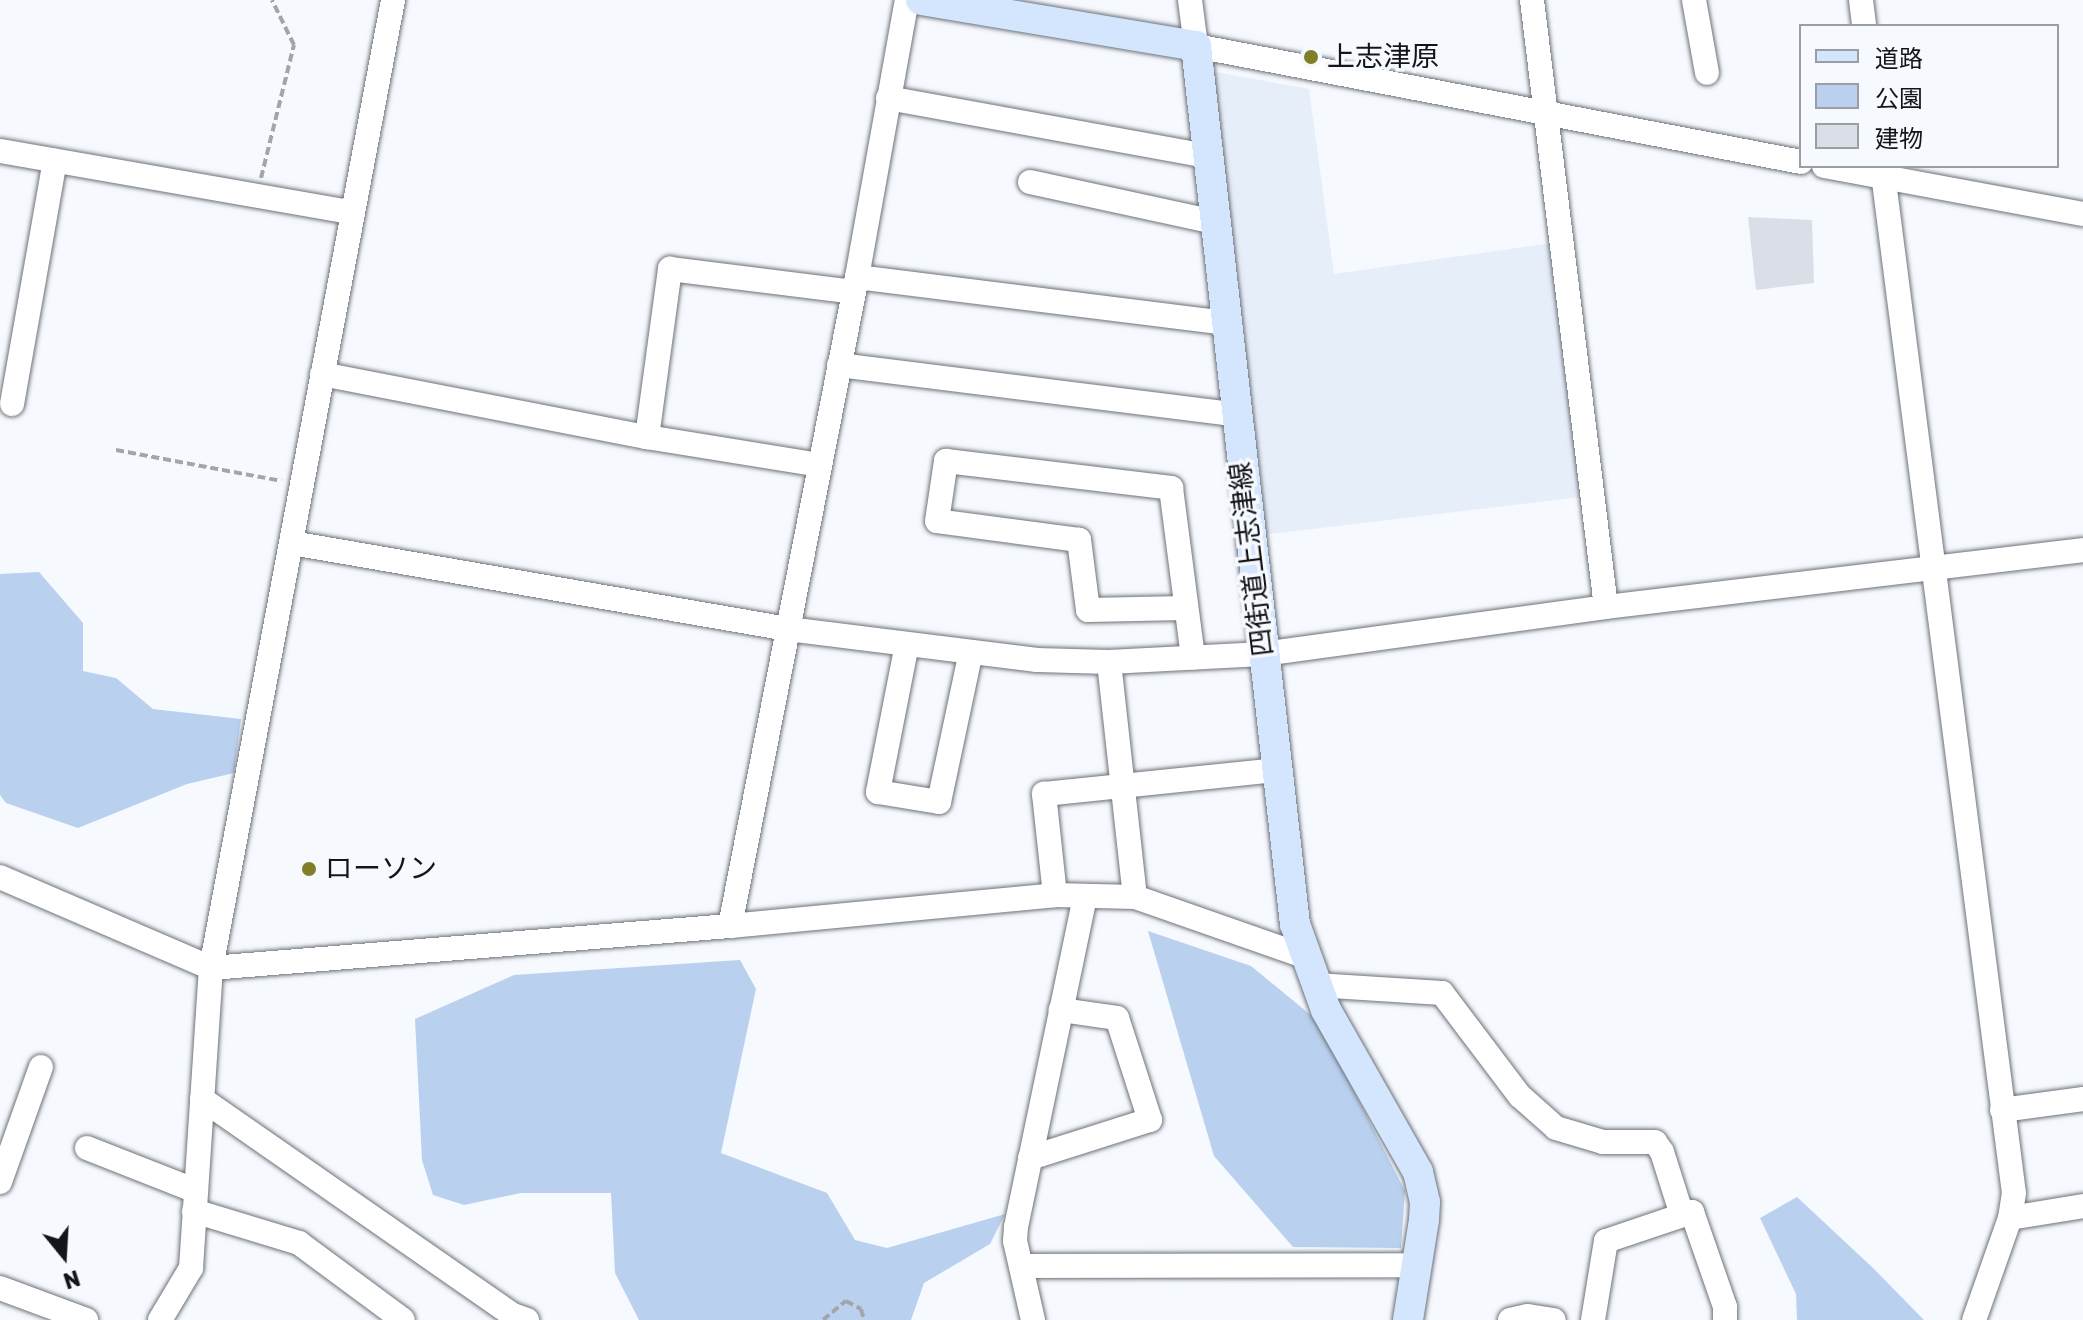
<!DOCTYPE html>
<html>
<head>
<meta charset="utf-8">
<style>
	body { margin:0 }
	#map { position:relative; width:2083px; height:1320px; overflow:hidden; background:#f6f9fe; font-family:Rubik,"Noto Sans JP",sans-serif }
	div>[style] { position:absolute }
	.built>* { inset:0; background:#e6eef9 }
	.green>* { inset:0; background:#bad0ef }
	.building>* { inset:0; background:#dadfe7 }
	.path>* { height:4px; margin-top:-2px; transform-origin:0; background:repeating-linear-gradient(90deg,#a3a5aa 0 8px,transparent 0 12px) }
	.roads { filter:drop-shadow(0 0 2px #6d7279) drop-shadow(0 0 2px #6d7279) }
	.minor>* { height:24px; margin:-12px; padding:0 12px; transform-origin:12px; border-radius:12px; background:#fff }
	.major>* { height:30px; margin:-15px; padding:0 15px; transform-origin:15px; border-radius:15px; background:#d4e5fe }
	.dots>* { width:22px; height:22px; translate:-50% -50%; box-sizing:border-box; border:4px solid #f6f9fe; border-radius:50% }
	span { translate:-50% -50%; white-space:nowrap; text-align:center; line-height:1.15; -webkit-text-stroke:7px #f6f9fe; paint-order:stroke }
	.poi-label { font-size:28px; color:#131518 }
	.left { translate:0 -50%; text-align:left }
	.street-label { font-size:28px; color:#131518 }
	.legend { position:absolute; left:1799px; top:24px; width:260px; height:144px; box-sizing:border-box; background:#f6f9fe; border:2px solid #9b9ea2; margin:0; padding:10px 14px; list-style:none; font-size:24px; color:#131518 }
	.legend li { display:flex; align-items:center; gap:16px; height:40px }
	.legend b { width:40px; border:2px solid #9b9ea2 }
	.north { position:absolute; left:24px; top:1216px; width:80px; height:80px; -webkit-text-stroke:6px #f6f9fe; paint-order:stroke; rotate:162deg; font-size:22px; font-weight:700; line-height:32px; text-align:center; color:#131518 }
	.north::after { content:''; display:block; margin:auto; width:28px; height:36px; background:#131518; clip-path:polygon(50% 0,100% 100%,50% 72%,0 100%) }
</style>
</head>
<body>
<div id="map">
	<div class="built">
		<i style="clip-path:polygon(1210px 71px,1309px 89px,1334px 274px,1552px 243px,1581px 497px,1261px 535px)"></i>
	</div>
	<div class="green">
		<i style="clip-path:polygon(39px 572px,83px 623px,83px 671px,116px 678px,153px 709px,241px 719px,234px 773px,187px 784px,78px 828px,6px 803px,0 795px,0 574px)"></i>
		<i style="clip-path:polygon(1148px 931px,1251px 966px,1318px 1021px,1405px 1191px,1401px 1248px,1293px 1247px,1214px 1156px)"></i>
		<i style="clip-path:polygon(740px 960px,756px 989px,721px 1153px,827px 1193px,855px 1240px,887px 1248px,1005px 1214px,990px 1244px,924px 1283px,911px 1320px,639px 1320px,615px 1273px,611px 1193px,521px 1193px,464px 1205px,433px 1195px,422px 1160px,415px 1019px,514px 975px)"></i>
		<i style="clip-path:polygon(1797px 1197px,1873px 1268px,1924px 1320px,1797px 1320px,1796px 1294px,1760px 1218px)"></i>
	</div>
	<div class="building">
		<i style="clip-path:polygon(1748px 217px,1812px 220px,1814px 283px,1756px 290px)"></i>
	</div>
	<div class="path">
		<i style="left:261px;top:178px;width:137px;rotate:-76.1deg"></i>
		<i style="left:294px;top:45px;width:50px;rotate:-116.1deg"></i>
		<i style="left:116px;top:450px;width:168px;rotate:10.6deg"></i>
		<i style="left:823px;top:1320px;width:30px;rotate:-40deg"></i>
		<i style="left:846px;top:1301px;width:17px;rotate:28deg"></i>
		<i style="left:861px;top:1309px;width:11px;rotate:75deg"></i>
	</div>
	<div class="roads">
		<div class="minor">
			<i style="left:1190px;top:0;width:46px;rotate:82.6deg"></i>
			<i style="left:1196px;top:46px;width:616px;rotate:10.85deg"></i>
			<i style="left:1532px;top:0;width:611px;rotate:83.05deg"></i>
			<i style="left:1694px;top:0;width:74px;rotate:79.9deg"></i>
			<i style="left:1861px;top:0;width:26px;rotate:83deg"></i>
			<i style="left:888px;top:98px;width:324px;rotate:10.3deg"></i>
			<i style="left:0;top:151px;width:356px;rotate:9.9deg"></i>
			<i style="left:1824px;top:166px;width:263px;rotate:10.5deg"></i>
			<i style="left:1882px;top:166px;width:1035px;rotate:82.68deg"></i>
			<i style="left:2014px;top:1193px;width:25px;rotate:99deg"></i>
			<i style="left:2010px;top:1218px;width:108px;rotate:109.4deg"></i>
			<i style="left:1030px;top:182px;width:189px;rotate:12.2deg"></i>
			<i style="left:857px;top:277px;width:371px;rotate:7.1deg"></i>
			<i style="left:839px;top:365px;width:399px;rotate:7.1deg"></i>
			<i style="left:322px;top:374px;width:331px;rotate:11deg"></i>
			<i style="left:647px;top:437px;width:174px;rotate:9.2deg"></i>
			<i style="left:12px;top:404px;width:247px;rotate:-80deg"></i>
			<i style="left:647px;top:437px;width:170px;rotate:-82.2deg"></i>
			<i style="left:670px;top:269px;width:185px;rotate:7.1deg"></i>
			<i style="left:292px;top:543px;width:503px;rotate:9.84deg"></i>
			<i style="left:788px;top:629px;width:251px;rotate:7.1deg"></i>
			<i style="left:1037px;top:660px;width:72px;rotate:1.6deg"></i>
			<i style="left:1109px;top:662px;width:154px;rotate:-3deg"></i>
			<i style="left:1263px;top:654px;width:346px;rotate:-7.8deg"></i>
			<i style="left:1606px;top:607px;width:480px;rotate:-6.8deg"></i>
			<i style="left:1185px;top:608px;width:97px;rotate:178.8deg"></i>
			<i style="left:1088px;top:610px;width:71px;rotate:-97.3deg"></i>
			<i style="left:1079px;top:540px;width:143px;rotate:-172.4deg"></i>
			<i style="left:937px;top:521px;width:61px;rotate:-81.5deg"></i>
			<i style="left:946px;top:461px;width:227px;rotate:6.8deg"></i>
			<i style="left:1171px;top:488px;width:171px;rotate:82.6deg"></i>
			<i style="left:907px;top:644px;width:151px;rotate:101.1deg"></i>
			<i style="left:878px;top:792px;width:62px;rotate:9.3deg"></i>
			<i style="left:939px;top:802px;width:153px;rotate:-78deg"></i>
			<i style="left:1109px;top:662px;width:236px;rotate:83.7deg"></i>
			<i style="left:0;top:877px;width:230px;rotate:23.3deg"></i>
			<i style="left:211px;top:968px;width:521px;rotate:-4.63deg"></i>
			<i style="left:730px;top:926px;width:326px;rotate:-5.4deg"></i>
			<i style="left:1055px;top:895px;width:80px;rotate:1.4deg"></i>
			<i style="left:1135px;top:897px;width:181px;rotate:19.3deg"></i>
			<i style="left:1055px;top:895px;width:102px;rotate:-96.2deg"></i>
			<i style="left:1044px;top:794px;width:233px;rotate:-5.9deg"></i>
			<i style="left:730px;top:926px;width:661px;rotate:-78.93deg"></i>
			<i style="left:857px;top:277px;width:281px;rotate:-79.8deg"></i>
			<i style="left:1316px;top:985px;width:126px;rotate:3.6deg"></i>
			<i style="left:1442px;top:993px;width:129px;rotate:52.9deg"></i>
			<i style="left:1520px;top:1096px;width:48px;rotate:41.6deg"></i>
			<i style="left:1556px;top:1128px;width:49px;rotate:16.6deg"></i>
			<i style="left:1603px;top:1142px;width:52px"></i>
			<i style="left:1655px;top:1142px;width:12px;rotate:55deg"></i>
			<i style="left:1662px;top:1152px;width:66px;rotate:72.4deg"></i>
			<i style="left:202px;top:1099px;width:379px;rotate:34.8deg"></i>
			<i style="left:513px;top:1315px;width:15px;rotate:20deg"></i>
			<i style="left:2002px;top:1110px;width:82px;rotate:-7.7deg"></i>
			<i style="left:87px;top:1148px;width:117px;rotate:21.5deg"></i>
			<i style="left:1030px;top:1158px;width:126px;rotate:-17.6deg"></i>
			<i style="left:1150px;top:1120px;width:107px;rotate:-107.9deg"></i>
			<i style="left:1117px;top:1018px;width:57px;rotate:-171.9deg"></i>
			<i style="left:0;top:1182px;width:122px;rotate:-70.4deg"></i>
			<i style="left:194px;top:1211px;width:110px;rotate:16.9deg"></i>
			<i style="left:299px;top:1243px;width:129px;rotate:36.5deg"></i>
			<i style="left:2010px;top:1218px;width:74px;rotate:-9.3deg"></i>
			<i style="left:1021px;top:1266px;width:397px;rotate:-0.1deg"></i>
			<i style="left:0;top:1288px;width:92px;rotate:20.4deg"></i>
			<i style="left:160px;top:1320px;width:61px;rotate:-59.2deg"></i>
			<i style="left:191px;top:1268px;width:301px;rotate:-86.2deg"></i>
			<i style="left:211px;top:968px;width:985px;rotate:-79.35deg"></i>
			<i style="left:1033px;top:1320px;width:81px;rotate:-102.8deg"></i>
			<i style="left:1015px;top:1241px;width:14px;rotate:-86deg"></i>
			<i style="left:1016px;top:1227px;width:338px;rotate:-78.2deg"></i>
			<i style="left:1510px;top:1320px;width:18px;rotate:-13deg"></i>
			<i style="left:1528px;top:1316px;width:26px;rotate:9deg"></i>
			<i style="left:1593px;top:1320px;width:80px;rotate:-80.7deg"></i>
			<i style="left:1606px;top:1241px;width:91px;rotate:-18.6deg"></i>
			<i style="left:1692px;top:1212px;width:101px;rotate:70.8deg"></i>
			<i style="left:1725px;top:1307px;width:13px;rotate:90deg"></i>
		</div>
		<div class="major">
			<i style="left:921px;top:0;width:279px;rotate:9.5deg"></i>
			<i style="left:1196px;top:46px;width:884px;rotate:83.57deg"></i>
			<i style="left:1295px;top:924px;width:91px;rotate:70.2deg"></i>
			<i style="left:1326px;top:1010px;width:186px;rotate:60.4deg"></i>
			<i style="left:1418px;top:1172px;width:31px;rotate:77deg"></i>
			<i style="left:1425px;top:1202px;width:18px;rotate:93deg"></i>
			<i style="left:1424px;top:1220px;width:101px;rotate:99.1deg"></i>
		</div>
	</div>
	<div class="dots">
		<i style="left:1311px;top:57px;background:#807e26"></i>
		<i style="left:309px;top:869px;background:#807e26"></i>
	</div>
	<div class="poi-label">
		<span class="left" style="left:1327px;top:57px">上志津原</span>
		<span class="left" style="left:325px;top:869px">ローソン</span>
	</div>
	<div class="street-label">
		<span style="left:1252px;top:559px;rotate:-97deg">四街道上志津線</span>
	</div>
	<ul class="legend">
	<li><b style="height:10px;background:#d4e5fe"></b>道路</li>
	<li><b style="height:22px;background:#bad0ef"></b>公園</li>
	<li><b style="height:22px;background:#dadfe7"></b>建物</li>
	</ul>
	<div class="north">N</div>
</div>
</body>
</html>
